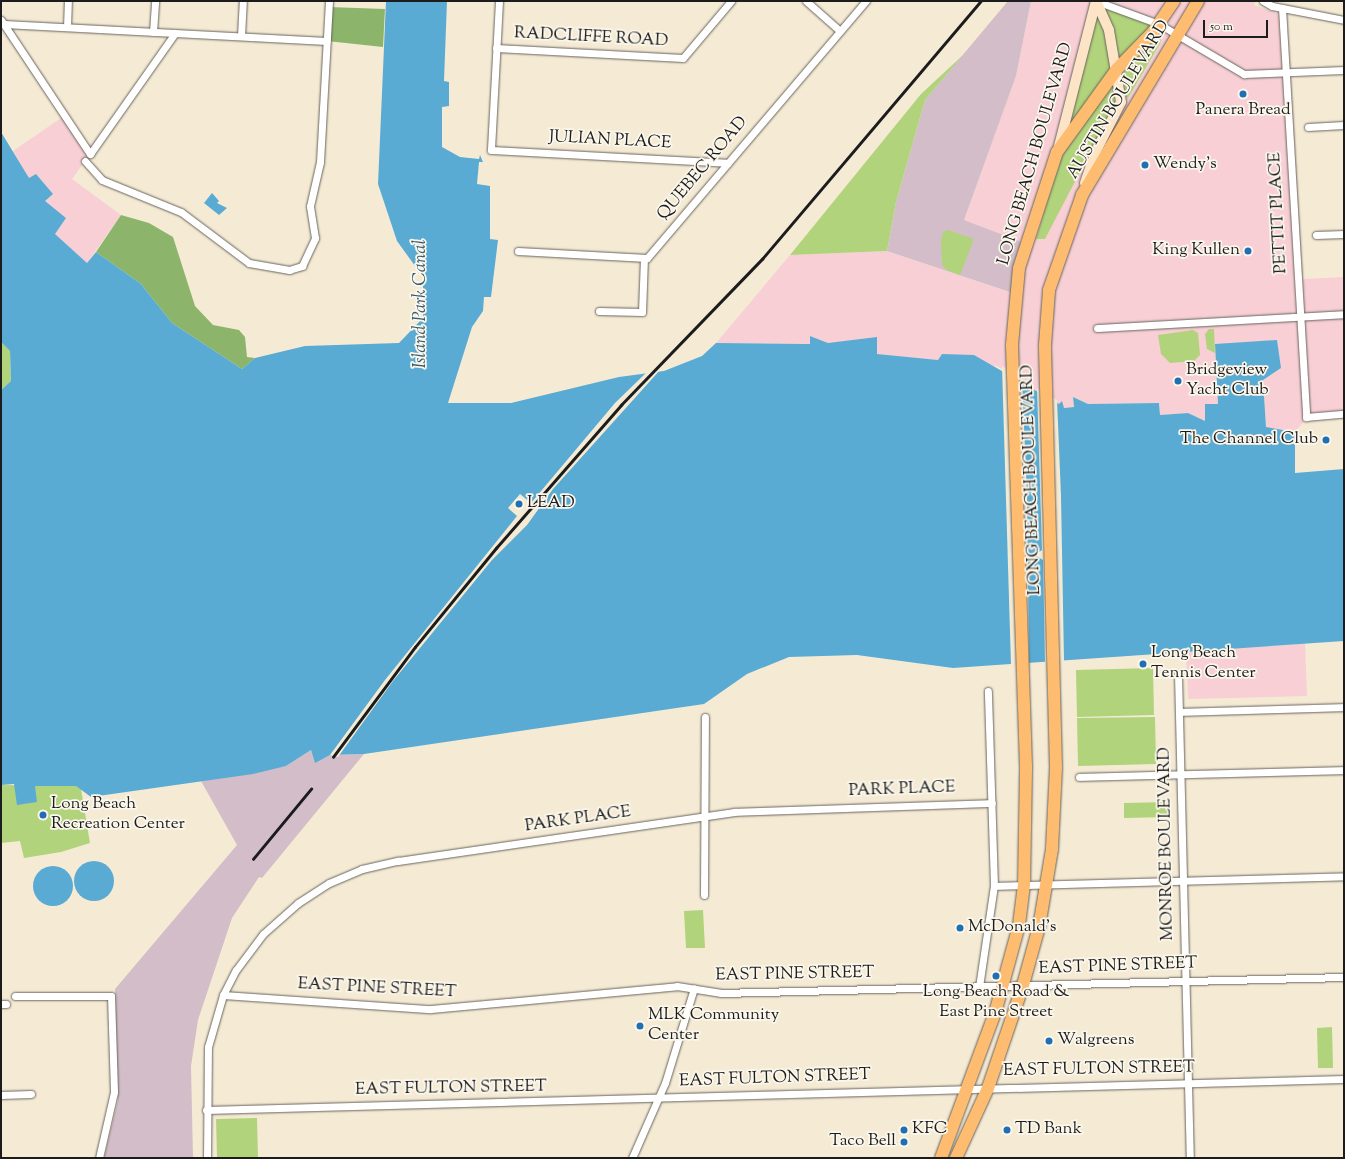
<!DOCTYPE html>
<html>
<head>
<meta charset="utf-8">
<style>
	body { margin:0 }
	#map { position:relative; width:1345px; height:1159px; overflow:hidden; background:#f5ebd5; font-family:"Sorts Mill Goudy",serif }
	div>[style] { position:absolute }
	.built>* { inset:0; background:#f7cfd5 }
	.industrial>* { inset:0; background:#d2bdc8 }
	.green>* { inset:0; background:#b1d37b }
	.forest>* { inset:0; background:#8cb56b }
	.water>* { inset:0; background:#59abd4 }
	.round { border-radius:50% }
	.pier>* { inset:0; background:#f5ebd5 }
	.roads { filter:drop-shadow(0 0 1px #68645d) drop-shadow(0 0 1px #68645d) }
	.minor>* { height:7px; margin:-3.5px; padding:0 3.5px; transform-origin:3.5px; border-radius:3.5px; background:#fff }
	.secondary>* { height:10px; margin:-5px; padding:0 5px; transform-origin:5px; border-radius:5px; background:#fee4c6 }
	.primary>* { height:12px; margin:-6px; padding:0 6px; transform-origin:6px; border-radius:6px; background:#fdbc70 }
	.rail>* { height:2.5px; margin:-1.25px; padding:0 1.25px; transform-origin:1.25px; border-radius:1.25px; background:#1c1c1c }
	.dots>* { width:11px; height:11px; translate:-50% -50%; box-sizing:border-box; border:2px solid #fbf7ec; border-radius:50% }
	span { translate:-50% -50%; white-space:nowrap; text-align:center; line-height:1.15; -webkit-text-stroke:3.5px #fbf7ec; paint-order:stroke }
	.street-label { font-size:17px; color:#1c1c1c }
	.poi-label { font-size:17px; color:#1c1c1c }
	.left { translate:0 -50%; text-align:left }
	.right { translate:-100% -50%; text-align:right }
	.water-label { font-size:18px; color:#375c6f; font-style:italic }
	.frame { position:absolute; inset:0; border:2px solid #1c1c1c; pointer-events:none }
	.scale { position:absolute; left:1203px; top:20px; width:65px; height:18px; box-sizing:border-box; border:2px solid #1c1c1c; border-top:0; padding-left:5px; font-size:12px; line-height:14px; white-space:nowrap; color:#1c1c1c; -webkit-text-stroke:3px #fbf7ec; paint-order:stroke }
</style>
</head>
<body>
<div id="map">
	<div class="built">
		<i style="clip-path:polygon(1031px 1px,1256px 1px,1254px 5px,1287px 17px,1303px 279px,1344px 277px,1344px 412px,1310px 414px,1295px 432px,1266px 427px,1263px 380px,1215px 344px,1218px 404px,1205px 421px,1188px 413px,1160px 415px,1159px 403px,1088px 404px,1073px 397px,1074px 407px,1064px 408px,997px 366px,877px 354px,877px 338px,828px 343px,810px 336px,810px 344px,804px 344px,716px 343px,790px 255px,887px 251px,1013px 293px,1022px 242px,964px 220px,1016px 76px)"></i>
		<i style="clip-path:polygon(64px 116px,90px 154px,72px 179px,121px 215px,87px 263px,54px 234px,66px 218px,44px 201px,53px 194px,29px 179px,13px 151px)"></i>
		<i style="clip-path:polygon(1305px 643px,1307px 696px,1188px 699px,1186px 650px)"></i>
	</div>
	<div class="industrial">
		<i style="clip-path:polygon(1008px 1px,1031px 1px,1016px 76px,964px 220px,1022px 242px,1013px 293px,887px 251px,896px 202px,925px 100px)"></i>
		<i style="clip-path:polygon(311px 750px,315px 762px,330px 755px,364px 754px,262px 878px,259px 877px,232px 918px,198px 1020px,191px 1066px,193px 1158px,104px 1158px,118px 1100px,115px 989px,237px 845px,201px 781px,286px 766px)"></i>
	</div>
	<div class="green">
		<i style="clip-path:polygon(1101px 5px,1155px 26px,1118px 65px)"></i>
		<i style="clip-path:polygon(1096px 7px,1102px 18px,1112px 68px,1062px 140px)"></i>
		<i style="clip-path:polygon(1156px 36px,1161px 38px,1160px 44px,1128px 98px,1123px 95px,1121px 76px)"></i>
		<i style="clip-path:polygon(963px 55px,925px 100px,896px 202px,887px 251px,790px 255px,921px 94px)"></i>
		<i style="clip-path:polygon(1113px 86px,1116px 103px,1045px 239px,1036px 239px,1059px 162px,1071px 138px)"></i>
		<i style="clip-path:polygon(948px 230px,974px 239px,960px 275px,946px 270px,942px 264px,941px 242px,943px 232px)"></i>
		<i style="clip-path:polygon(1209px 329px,1214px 329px,1215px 353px,1207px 349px,1205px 334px)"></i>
		<i style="clip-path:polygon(1193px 330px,1198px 333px,1200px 355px,1194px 361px,1170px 363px,1161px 354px,1158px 335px)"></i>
		<i style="clip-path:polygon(1px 342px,10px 351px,11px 381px,1px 390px)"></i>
		<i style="clip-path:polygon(1153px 668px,1154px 715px,1077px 717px,1076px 670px)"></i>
		<i style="clip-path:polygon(1155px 717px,1156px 764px,1078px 766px,1077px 718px)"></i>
		<i style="clip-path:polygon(1px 785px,76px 786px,81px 789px,90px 843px,61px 852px,24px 858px,20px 841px,1px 843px)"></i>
		<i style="clip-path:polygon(1169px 802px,1169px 817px,1124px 818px,1124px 803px)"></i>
		<i style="clip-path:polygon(703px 910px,705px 948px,686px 948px,684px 911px)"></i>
		<i style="clip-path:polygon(1332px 1027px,1333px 1068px,1318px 1068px,1317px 1028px)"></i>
		<i style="clip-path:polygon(257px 1118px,258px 1158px,217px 1158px,216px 1119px)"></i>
	</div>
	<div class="forest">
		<i style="clip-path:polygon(329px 7px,385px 9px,383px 47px,327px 41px)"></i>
		<i style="clip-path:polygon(121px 215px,149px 223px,173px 237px,195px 306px,213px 325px,239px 330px,245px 337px,247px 357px,255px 358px,242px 369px,172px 323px,141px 284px,96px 252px)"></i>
	</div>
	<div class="water">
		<i style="clip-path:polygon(386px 1px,447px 1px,444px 81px,449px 82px,449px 106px,442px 107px,442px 147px,460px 157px,479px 159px,480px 155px,483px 162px,479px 162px,477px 184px,490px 186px,490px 239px,498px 240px,491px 297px,484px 297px,483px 311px,472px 327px,448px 403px,511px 403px,619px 377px,664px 371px,702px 356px,716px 343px,804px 344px,810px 344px,810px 336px,828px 343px,877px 337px,877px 354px,938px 360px,942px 354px,974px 355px,1059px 404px,1062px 401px,1064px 408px,1074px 407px,1073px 397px,1088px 404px,1159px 403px,1160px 415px,1188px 413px,1205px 421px,1205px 404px,1218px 404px,1215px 344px,1277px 340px,1281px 368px,1263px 380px,1266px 427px,1295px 432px,1295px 473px,1344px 469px,1344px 641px,953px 668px,857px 655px,789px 657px,747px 674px,704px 704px,364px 754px,330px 755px,315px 763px,311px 750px,286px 766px,253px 774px,91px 797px,76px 786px,35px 786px,37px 802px,17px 805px,14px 784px,1px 785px,1px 390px,11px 381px,10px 351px,1px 342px,1px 132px,29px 178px,36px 174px,53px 194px,45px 201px,66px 218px,55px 234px,87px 263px,96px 252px,141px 284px,172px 323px,242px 369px,255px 358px,305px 346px,399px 343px,423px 318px,423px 277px,397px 241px,378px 184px)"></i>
		<i style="clip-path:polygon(212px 193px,219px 201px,217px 203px,227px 208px,219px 215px,204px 203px)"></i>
		<i class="round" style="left:74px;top:861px;width:40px;height:40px"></i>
		<i class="round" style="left:33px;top:866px;width:40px;height:40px"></i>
	</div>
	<div class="pier">
		<i style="clip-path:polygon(1002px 366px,1022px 379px,1027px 496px,1029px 664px,1011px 665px)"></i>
		<i style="clip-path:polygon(660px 370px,553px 489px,527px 525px,492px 560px,393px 681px,338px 757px,330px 755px,385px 680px,517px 516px,508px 508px,520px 494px,531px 503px,615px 403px,648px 371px)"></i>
		<i style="clip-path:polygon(1037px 388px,1057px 400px,1061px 496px,1064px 661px,1045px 663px,1043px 560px,1035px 555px,1042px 550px)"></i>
	</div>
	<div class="roads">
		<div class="minor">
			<i style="left:499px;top:1px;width:149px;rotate:93.1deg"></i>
			<i style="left:491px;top:150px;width:237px;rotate:3.1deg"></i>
			<i style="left:806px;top:1px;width:45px;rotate:41.4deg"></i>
			<i style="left:1096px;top:1px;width:67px;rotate:20.1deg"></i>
			<i style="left:1159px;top:24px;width:99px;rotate:30.5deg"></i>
			<i style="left:1244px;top:74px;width:100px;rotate:-2.3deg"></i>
			<i style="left:1263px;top:1px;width:10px;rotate:29deg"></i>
			<i style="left:1272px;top:6px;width:73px;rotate:11deg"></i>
			<i style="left:1282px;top:8px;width:410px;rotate:86.6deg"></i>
			<i style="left:1306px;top:417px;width:38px;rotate:-5deg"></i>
			<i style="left:1px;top:20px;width:161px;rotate:56.4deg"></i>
			<i style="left:90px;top:154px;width:148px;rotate:-54.9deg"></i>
			<i style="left:4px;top:24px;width:323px;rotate:3deg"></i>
			<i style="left:67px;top:27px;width:26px;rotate:-88deg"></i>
			<i style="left:153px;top:32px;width:31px;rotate:-86deg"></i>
			<i style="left:241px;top:36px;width:35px;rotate:-87deg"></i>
			<i style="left:496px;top:48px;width:187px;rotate:3.1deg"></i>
			<i style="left:683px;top:58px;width:75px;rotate:-49.9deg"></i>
			<i style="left:1308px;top:127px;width:36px;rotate:-3deg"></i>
			<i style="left:85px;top:161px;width:25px;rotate:48deg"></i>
			<i style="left:102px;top:180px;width:85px;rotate:22.1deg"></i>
			<i style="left:181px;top:212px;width:85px;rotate:36.9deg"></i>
			<i style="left:249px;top:263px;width:41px;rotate:9.9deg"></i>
			<i style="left:289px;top:270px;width:14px;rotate:-17deg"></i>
			<i style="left:302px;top:266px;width:31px;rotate:-65deg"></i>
			<i style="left:315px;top:238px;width:32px;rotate:-99deg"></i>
			<i style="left:310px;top:206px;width:45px;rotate:-77.2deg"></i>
			<i style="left:320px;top:162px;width:161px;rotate:-86.8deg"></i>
			<i style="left:1316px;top:235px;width:28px;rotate:-2deg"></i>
			<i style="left:518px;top:251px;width:129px;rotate:3.1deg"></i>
			<i style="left:647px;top:258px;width:338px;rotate:-49.6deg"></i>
			<i style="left:599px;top:311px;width:43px;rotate:1.3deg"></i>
			<i style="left:642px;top:312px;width:54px;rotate:-87.9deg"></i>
			<i style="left:1097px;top:328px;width:247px;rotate:-3.2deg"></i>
			<i style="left:1178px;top:674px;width:484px;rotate:88.6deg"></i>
			<i style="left:1180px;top:712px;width:164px;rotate:-1.7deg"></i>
			<i style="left:1079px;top:777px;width:265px;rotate:-1.5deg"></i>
			<i style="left:994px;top:886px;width:350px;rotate:-1.6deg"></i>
			<i style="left:704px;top:895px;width:178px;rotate:-89.7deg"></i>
			<i style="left:979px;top:987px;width:102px;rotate:-81.6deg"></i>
			<i style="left:994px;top:886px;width:195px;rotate:-91.8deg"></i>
			<i style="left:223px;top:995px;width:208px;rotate:3.9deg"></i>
			<i style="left:431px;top:1009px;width:247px;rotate:-5.3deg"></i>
			<i style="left:677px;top:986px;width:45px;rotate:9deg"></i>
			<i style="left:721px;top:993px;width:623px;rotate:-1.47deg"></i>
			<i style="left:15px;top:996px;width:96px"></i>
			<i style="left:111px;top:996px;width:96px;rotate:88.2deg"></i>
			<i style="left:114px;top:1092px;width:68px;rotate:102.8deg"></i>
			<i style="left:1px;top:1004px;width:5px"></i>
			<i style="left:1px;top:1095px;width:30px;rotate:-2deg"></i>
			<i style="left:206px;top:1110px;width:1138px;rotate:-1.56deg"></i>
			<i style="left:207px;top:1158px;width:111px;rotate:-89.5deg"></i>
			<i style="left:208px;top:1047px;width:54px;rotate:-73.9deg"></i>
			<i style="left:223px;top:995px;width:28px;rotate:-63deg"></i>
			<i style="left:236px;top:970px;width:45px;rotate:-53.1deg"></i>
			<i style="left:263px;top:934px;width:47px;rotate:-41.5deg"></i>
			<i style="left:298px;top:903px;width:37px;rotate:-33deg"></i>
			<i style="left:329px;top:883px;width:36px;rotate:-23deg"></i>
			<i style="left:362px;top:869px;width:37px;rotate:-13deg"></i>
			<i style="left:398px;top:861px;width:340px;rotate:-8.3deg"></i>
			<i style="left:734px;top:812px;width:258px;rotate:-2deg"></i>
			<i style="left:632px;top:1158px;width:82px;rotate:-66.3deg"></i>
			<i style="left:665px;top:1083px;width:99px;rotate:-73deg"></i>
		</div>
		<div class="secondary">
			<i style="left:1058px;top:150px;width:154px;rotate:-75.7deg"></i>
			<i style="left:1085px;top:183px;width:34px;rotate:-71deg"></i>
			<i style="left:1096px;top:151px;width:55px;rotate:-63deg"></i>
			<i style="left:1121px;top:102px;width:73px;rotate:-99.5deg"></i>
			<i style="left:1109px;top:30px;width:32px;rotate:-114deg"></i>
		</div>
		<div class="primary">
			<i style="left:941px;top:1158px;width:155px;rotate:-69.6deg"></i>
			<i style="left:995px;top:1013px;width:91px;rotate:-74.7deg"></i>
			<i style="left:1019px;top:925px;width:40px;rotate:-82.9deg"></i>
			<i style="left:1024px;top:885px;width:119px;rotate:-89deg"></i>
			<i style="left:1026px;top:766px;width:421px;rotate:-91.9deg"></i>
			<i style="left:1012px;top:345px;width:77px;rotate:-84.8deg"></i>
			<i style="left:1019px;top:268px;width:122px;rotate:-71.9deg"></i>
			<i style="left:1057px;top:152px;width:102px;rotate:-54.1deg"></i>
			<i style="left:1117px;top:69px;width:52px;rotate:-45.8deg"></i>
			<i style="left:1153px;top:32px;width:37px;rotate:-56deg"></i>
			<i style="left:956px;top:1158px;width:77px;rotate:-65.4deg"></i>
			<i style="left:988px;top:1088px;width:109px;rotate:-71.2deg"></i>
			<i style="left:1023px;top:985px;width:60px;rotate:-74.6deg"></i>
			<i style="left:1039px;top:927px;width:79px;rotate:-80.5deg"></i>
			<i style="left:1052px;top:849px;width:81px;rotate:-87.2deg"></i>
			<i style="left:1056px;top:768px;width:423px;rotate:-91.5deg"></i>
			<i style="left:1045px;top:345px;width:55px;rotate:-85.8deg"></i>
			<i style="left:1049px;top:290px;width:101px;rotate:-70.8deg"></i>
			<i style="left:1082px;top:195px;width:226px;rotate:-59.1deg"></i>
		</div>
	</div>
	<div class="rail">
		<i style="left:333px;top:757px;width:137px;rotate:-53.3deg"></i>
		<i style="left:415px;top:647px;width:128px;rotate:-50.7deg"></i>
		<i style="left:496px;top:548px;width:190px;rotate:-48.8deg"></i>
		<i style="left:621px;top:405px;width:203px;rotate:-46deg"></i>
		<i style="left:762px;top:259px;width:338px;rotate:-49.7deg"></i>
		<i style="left:253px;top:859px;width:91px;rotate:-50.4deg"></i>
	</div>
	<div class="dots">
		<i style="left:1243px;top:94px;background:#1f6fb2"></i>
		<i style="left:1145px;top:165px;background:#1f6fb2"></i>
		<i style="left:1248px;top:251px;background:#1f6fb2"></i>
		<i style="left:1178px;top:381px;background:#1f6fb2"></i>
		<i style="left:1326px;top:440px;background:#1f6fb2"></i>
		<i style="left:519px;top:504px;background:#1f6fb2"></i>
		<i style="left:1143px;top:664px;background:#1f6fb2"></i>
		<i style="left:43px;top:815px;background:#1f6fb2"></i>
		<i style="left:960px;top:928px;background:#1f6fb2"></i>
		<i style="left:996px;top:976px;background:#1f6fb2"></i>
		<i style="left:640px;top:1026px;background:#1f6fb2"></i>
		<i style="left:1049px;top:1041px;background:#1f6fb2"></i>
		<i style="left:904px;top:1130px;background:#1f6fb2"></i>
		<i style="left:1007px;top:1130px;background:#1f6fb2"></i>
		<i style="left:904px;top:1142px;background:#1f6fb2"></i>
	</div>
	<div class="street-label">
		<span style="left:591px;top:38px;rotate:3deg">RADCLIFFE ROAD</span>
		<span style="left:1119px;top:100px;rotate:-59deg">AUSTIN BOULEVARD</span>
		<span style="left:610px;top:141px;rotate:3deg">JULIAN PLACE</span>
		<span style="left:1036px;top:154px;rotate:-74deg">LONG BEACH BOULEVARD</span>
		<span style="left:703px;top:169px;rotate:-50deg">QUEBEC ROAD</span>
		<span style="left:1279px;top:213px;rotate:-93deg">PETTIT PLACE</span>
		<span style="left:1032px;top:480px;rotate:-92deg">LONG BEACH BOULEVARD</span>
		<span style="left:902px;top:790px;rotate:-2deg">PARK PLACE</span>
		<span style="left:578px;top:820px;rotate:-8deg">PARK PLACE</span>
		<span style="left:1167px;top:844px;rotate:-91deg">MONROE BOULEVARD</span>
		<span style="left:1118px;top:967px;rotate:-2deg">EAST PINE STREET</span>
		<span style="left:795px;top:975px;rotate:-1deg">EAST PINE STREET</span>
		<span style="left:377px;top:989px;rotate:3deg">EAST PINE STREET</span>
		<span style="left:1099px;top:1070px;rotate:-1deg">EAST FULTON STREET</span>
		<span style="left:775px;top:1079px;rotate:-2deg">EAST FULTON STREET</span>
		<span style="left:451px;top:1089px;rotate:-1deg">EAST FULTON STREET</span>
	</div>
	<div class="poi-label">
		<span style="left:1243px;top:111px">Panera Bread</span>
		<span class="left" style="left:1153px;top:165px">Wendy's</span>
		<span class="right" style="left:1240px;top:251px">King Kullen</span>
		<span class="left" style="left:1186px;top:381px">Bridgeview<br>Yacht Club</span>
		<span class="right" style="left:1318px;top:440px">The Channel Club</span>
		<span class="left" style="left:527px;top:504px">LEAD</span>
		<span class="left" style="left:1151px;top:664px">Long Beach<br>Tennis Center</span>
		<span class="left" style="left:51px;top:815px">Long Beach<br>Recreation Center</span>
		<span class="left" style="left:968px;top:928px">McDonald's</span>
		<span style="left:996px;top:1003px">Long Beach Road &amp;<br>East Pine Street</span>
		<span class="left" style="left:648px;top:1026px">MLK Community<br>Center</span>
		<span class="left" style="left:1057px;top:1041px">Walgreens</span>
		<span class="left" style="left:912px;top:1130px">KFC</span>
		<span class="left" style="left:1015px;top:1130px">TD Bank</span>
		<span class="right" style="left:896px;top:1142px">Taco Bell</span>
	</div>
	<div class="water-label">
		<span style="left:421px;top:304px;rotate:-90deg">Island Park Canal</span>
	</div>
	<div class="frame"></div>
	<div class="scale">50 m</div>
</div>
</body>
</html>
